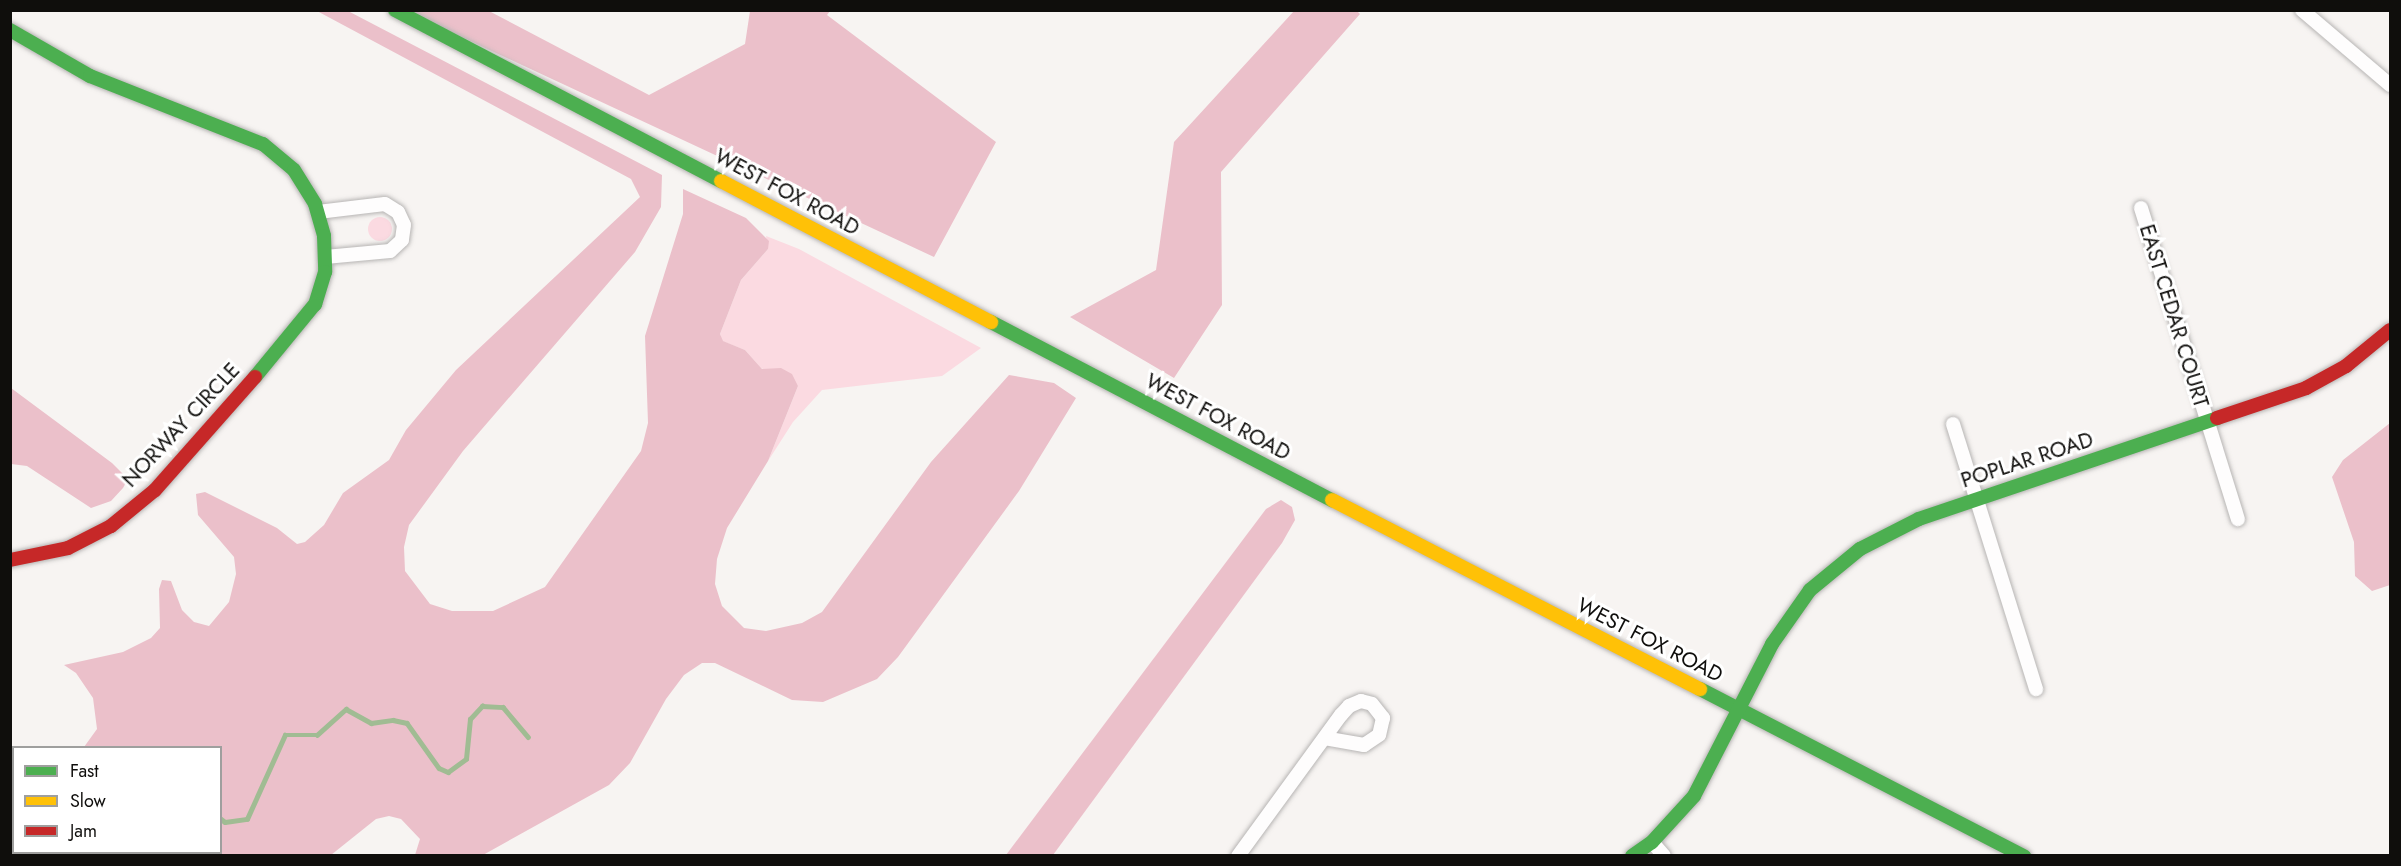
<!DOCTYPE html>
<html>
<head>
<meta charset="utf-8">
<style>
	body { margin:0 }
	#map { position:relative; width:2401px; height:866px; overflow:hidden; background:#f7f4f2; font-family:Jost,sans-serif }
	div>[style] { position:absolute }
	.green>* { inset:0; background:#fbdae1 }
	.round { border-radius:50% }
	.forest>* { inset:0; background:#ebc0ca }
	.stream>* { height:4.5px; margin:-2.25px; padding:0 2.25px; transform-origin:2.25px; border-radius:2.25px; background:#a0bc93 }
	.roads { filter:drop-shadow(0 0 2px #b7b5b4) drop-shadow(0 0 2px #b7b5b4) }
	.street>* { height:14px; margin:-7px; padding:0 7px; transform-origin:7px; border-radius:7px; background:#fefdfd }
	.fast>* { height:14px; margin:-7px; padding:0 7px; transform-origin:7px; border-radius:7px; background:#4caf50 }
	.slow>* { height:14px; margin:-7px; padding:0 7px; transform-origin:7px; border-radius:7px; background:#ffc107 }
	.jam>* { height:14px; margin:-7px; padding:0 7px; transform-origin:7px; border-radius:7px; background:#c62828 }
	span { translate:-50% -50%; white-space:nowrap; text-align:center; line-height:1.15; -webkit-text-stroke:6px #fff; paint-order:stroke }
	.street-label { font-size:21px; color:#0f0e0c }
	.frame { position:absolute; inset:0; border:12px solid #0f0e0c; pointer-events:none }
	.legend { position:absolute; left:12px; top:746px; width:210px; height:108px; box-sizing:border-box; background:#fff; border:2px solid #9f9f9e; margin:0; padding:8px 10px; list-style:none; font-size:18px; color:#0f0e0c }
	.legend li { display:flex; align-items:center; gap:12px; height:30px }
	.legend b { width:30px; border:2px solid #9f9f9e }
</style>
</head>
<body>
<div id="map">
	<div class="green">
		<i class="round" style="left:368px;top:217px;width:24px;height:24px"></i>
		<i style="clip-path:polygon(766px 236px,799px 249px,981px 348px,942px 376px,822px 390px,793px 422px,768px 461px,798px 386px,761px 368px,745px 350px,722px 341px,720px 334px,741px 280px,768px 249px)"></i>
	</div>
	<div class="forest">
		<i style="clip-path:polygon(317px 11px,348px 11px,662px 175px,661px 207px,635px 252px,463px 451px,409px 525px,404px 547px,405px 571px,430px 604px,452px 611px,493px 611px,545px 587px,641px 451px,648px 423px,645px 336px,683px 214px,683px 189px,746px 218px,769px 241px,768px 249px,741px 280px,720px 334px,723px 341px,745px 350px,762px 369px,781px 368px,792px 374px,798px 386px,768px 461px,727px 528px,717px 559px,715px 584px,722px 606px,744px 628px,766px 631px,802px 623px,822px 612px,931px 462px,1009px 375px,1054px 383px,1076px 398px,1019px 491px,898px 657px,877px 679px,823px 702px,792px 700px,715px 663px,702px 663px,684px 675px,666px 699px,630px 763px,609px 785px,483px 855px,415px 855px,420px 839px,401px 819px,389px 816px,376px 819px,331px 855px,11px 855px,13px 804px,14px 852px,220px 852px,220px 748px,84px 747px,97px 729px,93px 698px,76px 673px,64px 665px,123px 652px,151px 638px,160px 628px,159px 589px,162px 580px,171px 581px,182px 610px,194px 622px,209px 626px,229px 602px,236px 574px,234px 557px,198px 515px,196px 494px,205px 492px,277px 528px,297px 544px,305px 542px,324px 525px,343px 493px,389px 460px,406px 430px,456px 370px,640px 197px,631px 179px)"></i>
		<i style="clip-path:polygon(406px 11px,489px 11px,649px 95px,745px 44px,750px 11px,830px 11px,827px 15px,996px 142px,934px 257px)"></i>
		<i style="clip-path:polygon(1294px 11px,1357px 11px,1360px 14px,1221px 172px,1222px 305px,1174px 378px,1070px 317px,1156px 270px,1174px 142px)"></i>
		<i style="clip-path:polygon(11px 388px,112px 463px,128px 479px,123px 488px,111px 501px,91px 508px,27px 466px,11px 464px)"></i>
		<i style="clip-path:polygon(2390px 423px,2390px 585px,2372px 591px,2355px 576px,2354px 542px,2332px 477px,2343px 460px)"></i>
		<i style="clip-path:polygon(1281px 500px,1292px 507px,1295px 520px,1282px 543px,1053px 855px,1006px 855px,1266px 509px)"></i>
	</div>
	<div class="stream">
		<i style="left:220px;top:818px;width:6px;rotate:39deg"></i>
		<i style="left:225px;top:822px;width:22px;rotate:-8deg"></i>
		<i style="left:247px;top:819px;width:92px;rotate:-65.7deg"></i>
		<i style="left:285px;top:735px;width:32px"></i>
		<i style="left:317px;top:735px;width:39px;rotate:-42deg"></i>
		<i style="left:346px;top:709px;width:29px;rotate:29deg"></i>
		<i style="left:371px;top:723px;width:22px;rotate:-8deg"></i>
		<i style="left:393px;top:720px;width:14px;rotate:12deg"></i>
		<i style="left:407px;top:723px;width:55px;rotate:54.6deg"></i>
		<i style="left:439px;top:768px;width:10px;rotate:24deg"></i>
		<i style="left:448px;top:772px;width:22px;rotate:-36deg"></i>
		<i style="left:466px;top:759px;width:40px;rotate:-84.3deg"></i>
		<i style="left:470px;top:719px;width:18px;rotate:-47deg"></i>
		<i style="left:482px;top:706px;width:21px;rotate:3deg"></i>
		<i style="left:503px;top:707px;width:39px;rotate:50deg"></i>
		<i style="left:114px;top:856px;width:5px;rotate:-53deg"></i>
	</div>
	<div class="roads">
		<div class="street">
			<i style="left:2302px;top:10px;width:116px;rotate:40.4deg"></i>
			<i style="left:2141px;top:208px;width:326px;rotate:72.7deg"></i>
			<i style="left:318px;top:212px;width:67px;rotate:-6.8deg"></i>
			<i style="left:385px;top:204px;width:15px;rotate:32deg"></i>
			<i style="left:398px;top:212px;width:14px;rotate:65deg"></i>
			<i style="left:404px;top:225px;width:15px;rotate:98deg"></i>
			<i style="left:402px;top:240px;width:16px;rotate:137deg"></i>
			<i style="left:390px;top:251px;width:65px;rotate:174.7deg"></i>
			<i style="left:1953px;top:424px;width:278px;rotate:72.6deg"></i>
			<i style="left:1652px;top:842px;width:18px;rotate:49deg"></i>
			<i style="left:1238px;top:856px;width:175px;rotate:-53.9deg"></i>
			<i style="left:1341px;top:715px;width:12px;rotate:-48deg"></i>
			<i style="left:1349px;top:706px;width:13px;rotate:-23deg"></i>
			<i style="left:1361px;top:701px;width:11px;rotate:15deg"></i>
			<i style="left:1372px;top:704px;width:18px;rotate:52deg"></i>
			<i style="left:1383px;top:718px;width:17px;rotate:103deg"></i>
			<i style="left:1379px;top:735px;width:18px;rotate:146deg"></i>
			<i style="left:1364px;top:745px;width:40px;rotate:-170deg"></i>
		</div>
		<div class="fast">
			<i style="left:395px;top:10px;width:368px;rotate:27.7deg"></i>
			<i style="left:10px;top:30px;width:92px;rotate:29.9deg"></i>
			<i style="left:90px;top:76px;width:186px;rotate:21.5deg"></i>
			<i style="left:263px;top:144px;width:40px;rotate:40deg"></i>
			<i style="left:294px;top:170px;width:40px;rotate:58deg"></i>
			<i style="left:315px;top:204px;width:33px;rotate:74deg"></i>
			<i style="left:324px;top:236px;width:36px;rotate:88deg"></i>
			<i style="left:325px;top:272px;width:34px;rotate:107deg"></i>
			<i style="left:315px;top:304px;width:94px;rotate:129.4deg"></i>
			<i style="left:991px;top:322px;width:385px;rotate:27.6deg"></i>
			<i style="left:1700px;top:689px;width:365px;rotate:27.3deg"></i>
			<i style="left:1632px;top:856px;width:24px;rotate:-35deg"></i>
			<i style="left:1652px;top:842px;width:62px;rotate:-47.6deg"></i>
			<i style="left:1694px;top:796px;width:171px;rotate:-62.8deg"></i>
			<i style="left:1772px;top:644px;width:66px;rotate:-54.9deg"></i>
			<i style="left:1810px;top:590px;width:65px;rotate:-39.4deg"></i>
			<i style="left:1860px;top:549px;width:66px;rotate:-27deg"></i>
			<i style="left:1919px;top:519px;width:315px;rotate:-18.7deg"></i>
		</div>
		<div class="slow">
			<i style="left:721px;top:181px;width:305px;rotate:27.6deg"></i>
			<i style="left:1332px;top:500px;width:414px;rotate:27.2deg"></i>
		</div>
		<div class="jam">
			<i style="left:2217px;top:418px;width:94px;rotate:-18.6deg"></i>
			<i style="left:2306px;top:388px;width:46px;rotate:-28.8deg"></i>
			<i style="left:2346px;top:366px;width:57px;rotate:-39.3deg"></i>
			<i style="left:10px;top:560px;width:59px;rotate:-11.7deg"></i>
			<i style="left:68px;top:548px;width:48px;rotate:-27.1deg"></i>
			<i style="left:111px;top:526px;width:57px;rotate:-39.3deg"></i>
			<i style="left:155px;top:490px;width:151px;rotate:-48.5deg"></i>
		</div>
	</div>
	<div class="street-label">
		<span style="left:787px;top:192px;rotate:28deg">WEST FOX ROAD</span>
		<span style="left:2174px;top:316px;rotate:73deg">EAST CEDAR COURT</span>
		<span style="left:1218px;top:417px;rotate:28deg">WEST FOX ROAD</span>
		<span style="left:181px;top:425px;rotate:-47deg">NORWAY CIRCLE</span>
		<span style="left:2027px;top:460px;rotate:-18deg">POPLAR ROAD</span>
		<span style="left:1650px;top:640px;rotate:27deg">WEST FOX ROAD</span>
	</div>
	<div class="frame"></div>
	<ul class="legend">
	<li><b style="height:8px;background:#4caf50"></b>Fast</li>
	<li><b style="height:8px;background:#ffc107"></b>Slow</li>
	<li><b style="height:8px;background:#c62828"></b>Jam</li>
	</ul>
</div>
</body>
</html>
